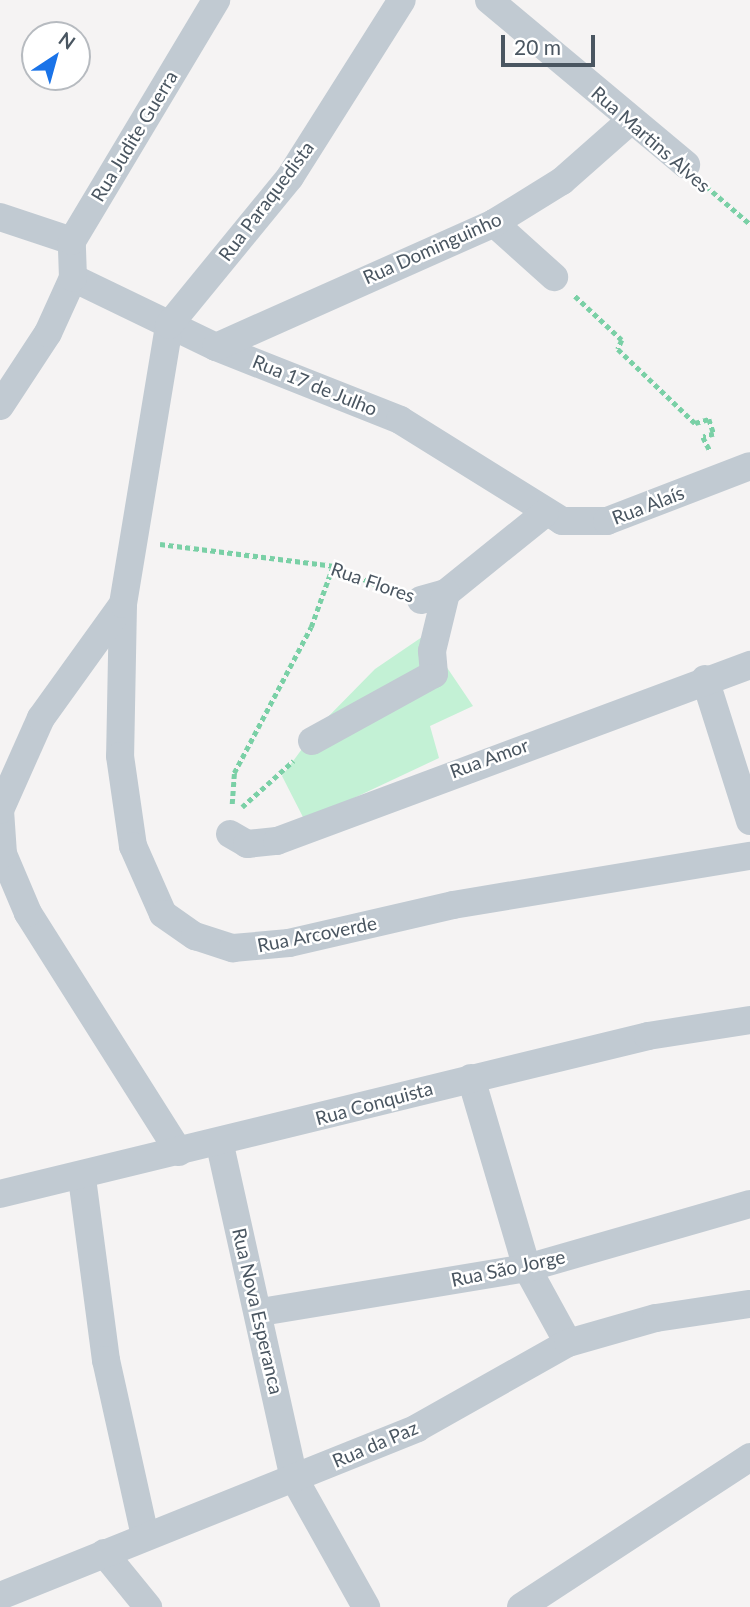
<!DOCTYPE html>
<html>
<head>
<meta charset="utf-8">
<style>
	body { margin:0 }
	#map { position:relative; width:750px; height:1607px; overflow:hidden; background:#f5f3f3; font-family:Lato,sans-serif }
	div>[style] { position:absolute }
	.green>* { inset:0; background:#c3f1d5 }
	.path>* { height:4.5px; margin-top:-2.25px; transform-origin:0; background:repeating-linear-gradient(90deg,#7ad0a6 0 5px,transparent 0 8.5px) }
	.minor>* { height:28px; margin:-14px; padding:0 14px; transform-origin:14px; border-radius:14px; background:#c1cad2 }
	span { translate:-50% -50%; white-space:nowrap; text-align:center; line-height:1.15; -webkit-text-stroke:5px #fff; paint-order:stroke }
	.street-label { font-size:19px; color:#4a5661 }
	.north { position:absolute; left:21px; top:21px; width:70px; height:70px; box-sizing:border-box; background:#fff; border:2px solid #b7bbc0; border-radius:50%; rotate:36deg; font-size:19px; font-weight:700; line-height:28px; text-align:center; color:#4a5661 }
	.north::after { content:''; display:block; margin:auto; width:24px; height:32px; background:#1a73e8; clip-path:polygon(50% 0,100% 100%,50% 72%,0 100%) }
	.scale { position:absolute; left:501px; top:35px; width:94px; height:32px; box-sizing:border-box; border:4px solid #4a5661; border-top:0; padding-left:9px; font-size:21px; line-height:24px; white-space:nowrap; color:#4a5661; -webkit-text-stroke:5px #fff; paint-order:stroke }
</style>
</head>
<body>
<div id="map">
	<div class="green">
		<i style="clip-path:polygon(425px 635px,473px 706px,430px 726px,439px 758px,305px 821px,282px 776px,319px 726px,375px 669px)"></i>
	</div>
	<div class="path">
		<i style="left:706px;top:186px;width:58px;rotate:40.8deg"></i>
		<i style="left:575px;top:296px;width:64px;rotate:43.1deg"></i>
		<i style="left:622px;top:340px;width:10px;rotate:114deg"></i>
		<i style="left:618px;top:349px;width:107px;rotate:43.9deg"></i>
		<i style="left:695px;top:423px;width:15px;rotate:-16deg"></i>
		<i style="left:709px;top:419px;width:16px;rotate:72deg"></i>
		<i style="left:714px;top:434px;width:11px;rotate:165deg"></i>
		<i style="left:703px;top:437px;width:16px;rotate:63deg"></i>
		<i style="left:160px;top:544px;width:174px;rotate:7.2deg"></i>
		<i style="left:333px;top:566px;width:65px;rotate:23.4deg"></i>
		<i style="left:232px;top:804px;width:31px;rotate:-86deg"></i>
		<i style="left:234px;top:773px;width:165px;rotate:-62.2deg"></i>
		<i style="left:311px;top:627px;width:65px;rotate:-70.2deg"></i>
		<i style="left:242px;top:807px;width:69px;rotate:-42deg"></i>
	</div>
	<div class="minor">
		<i style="left:489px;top:0;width:257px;rotate:39.9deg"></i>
		<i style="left:0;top:217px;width:76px;rotate:18.4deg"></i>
		<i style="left:494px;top:223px;width:81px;rotate:42deg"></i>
		<i style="left:73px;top:278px;width:159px;rotate:25.8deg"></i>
		<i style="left:216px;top:347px;width:198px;rotate:21.6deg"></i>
		<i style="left:400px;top:420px;width:191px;rotate:31.9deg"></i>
		<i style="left:562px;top:521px;width:45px"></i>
		<i style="left:607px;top:521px;width:153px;rotate:-21deg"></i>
		<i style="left:216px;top:347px;width:304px;rotate:-24deg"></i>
		<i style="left:494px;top:223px;width:80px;rotate:-31.7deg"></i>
		<i style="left:562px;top:181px;width:91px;rotate:-41.4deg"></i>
		<i style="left:0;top:406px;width:87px;rotate:-56.7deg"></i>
		<i style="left:48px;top:333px;width:60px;rotate:-65.6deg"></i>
		<i style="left:73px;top:278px;width:37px;rotate:-92deg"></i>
		<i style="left:72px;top:241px;width:281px;rotate:-59.1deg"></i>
		<i style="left:421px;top:600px;width:26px;rotate:-16deg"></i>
		<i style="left:446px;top:593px;width:127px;rotate:-38.9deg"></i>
		<i style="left:123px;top:604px;width:152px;rotate:91.1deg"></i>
		<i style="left:120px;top:756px;width:91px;rotate:81.8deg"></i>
		<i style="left:133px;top:846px;width:74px;rotate:66.2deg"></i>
		<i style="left:163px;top:914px;width:39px;rotate:35deg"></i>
		<i style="left:195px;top:936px;width:40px;rotate:18deg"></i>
		<i style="left:233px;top:948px;width:56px;rotate:-5.1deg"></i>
		<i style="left:289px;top:943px;width:168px;rotate:-13deg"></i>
		<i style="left:453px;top:905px;width:301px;rotate:-9.4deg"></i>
		<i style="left:705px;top:679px;width:149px;rotate:72.4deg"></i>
		<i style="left:312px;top:741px;width:139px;rotate:-28.8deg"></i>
		<i style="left:434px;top:674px;width:23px;rotate:-95deg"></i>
		<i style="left:432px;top:651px;width:60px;rotate:-76.4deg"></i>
		<i style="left:230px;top:834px;width:20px;rotate:30deg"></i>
		<i style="left:247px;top:844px;width:30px;rotate:-6deg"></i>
		<i style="left:277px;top:841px;width:505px;rotate:-20.41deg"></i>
		<i style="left:471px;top:1078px;width:198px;rotate:73.6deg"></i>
		<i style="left:527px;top:1268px;width:85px;rotate:61.3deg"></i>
		<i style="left:220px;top:1145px;width:341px;rotate:77.5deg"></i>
		<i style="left:294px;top:1478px;width:148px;rotate:60.8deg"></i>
		<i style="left:179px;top:1152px;width:283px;rotate:-122.3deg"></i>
		<i style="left:28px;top:913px;width:64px;rotate:-113deg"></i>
		<i style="left:3px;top:854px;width:44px;rotate:-93.9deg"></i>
		<i style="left:0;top:810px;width:101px;rotate:-66deg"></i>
		<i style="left:41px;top:718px;width:140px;rotate:-54.3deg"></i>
		<i style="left:123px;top:604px;width:283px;rotate:-80.6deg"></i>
		<i style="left:169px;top:325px;width:191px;rotate:-50.7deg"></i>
		<i style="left:290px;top:177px;width:209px;rotate:-57.7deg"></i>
		<i style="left:82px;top:1178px;width:184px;rotate:82.5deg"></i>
		<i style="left:106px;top:1360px;width:180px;rotate:77.5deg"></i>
		<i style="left:0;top:1194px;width:667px;rotate:-13.7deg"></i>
		<i style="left:648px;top:1036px;width:103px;rotate:-8.9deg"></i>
		<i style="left:261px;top:1312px;width:270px;rotate:-9.4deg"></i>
		<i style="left:527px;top:1268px;width:232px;rotate:-16deg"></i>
		<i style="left:104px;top:1553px;width:70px;rotate:50.8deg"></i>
		<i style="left:0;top:1596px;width:450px;rotate:-21.9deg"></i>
		<i style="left:417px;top:1428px;width:173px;rotate:-29.4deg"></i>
		<i style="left:568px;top:1343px;width:91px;rotate:-15.9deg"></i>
		<i style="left:656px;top:1318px;width:95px;rotate:-8.5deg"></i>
		<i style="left:521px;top:1607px;width:274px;rotate:-33.2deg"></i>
	</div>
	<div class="street-label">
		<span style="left:134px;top:136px;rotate:-59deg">Rua Judite Guerra</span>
		<span style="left:651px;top:139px;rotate:41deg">Rua Martins Alves</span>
		<span style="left:266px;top:201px;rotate:-53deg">Rua Paraquedista</span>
		<span style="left:432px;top:248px;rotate:-24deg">Rua Dominguinho</span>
		<span style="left:315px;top:385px;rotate:22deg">Rua 17 de Julho</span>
		<span style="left:648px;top:505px;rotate:-21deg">Rua Alaís</span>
		<span style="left:373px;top:582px;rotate:19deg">Rua Flores</span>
		<span style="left:489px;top:758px;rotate:-20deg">Rua Amor</span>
		<span style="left:317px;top:934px;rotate:-11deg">Rua Arcoverde</span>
		<span style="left:374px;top:1103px;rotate:-15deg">Rua Conquista</span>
		<span style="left:508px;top:1268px;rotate:-12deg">Rua São Jorge</span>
		<span style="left:258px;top:1311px;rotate:77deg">Rua Nova Esperanca</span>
		<span style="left:375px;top:1444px;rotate:-23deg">Rua da Paz</span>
	</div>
	<div class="north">N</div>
	<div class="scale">20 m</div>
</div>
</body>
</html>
